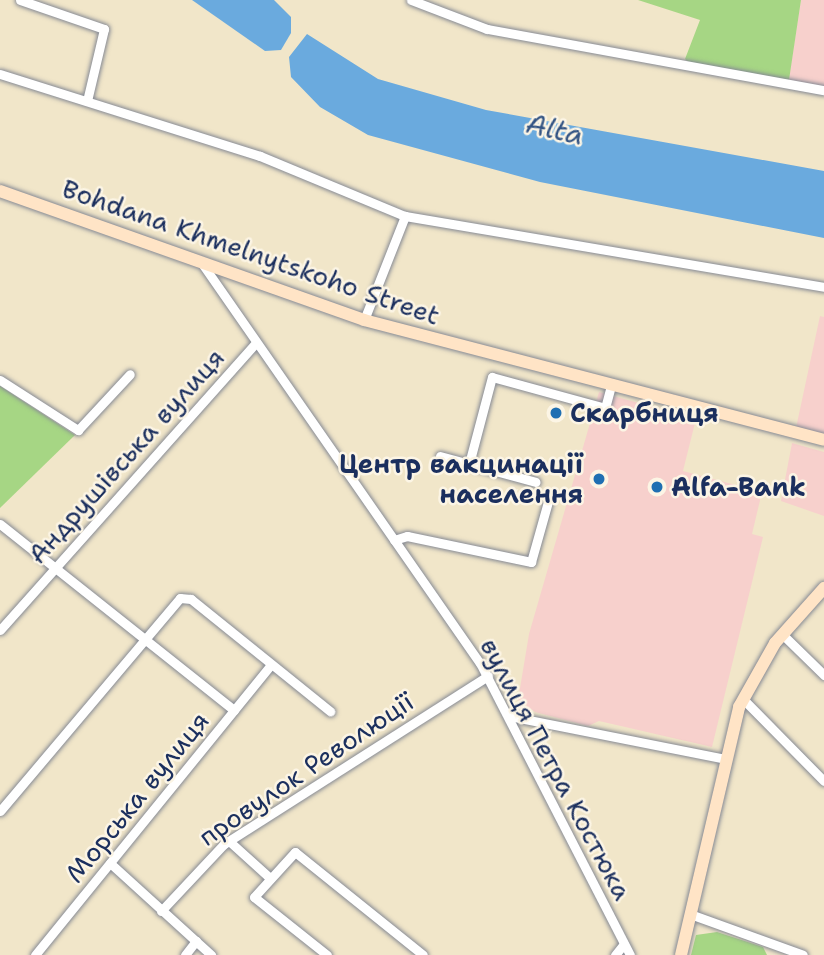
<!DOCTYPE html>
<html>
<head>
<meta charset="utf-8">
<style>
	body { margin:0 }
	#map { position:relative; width:824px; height:955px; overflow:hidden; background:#f1e6c9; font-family:"Shantell Sans",sans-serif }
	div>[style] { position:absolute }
	.built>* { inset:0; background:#f7d0cc }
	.green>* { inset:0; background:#a6d684 }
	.water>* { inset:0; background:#6aaade }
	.roads { filter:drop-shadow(0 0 2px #868a94) drop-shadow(0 0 2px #868a94) }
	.street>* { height:9px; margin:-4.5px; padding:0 4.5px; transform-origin:4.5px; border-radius:4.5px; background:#fff }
	.secondary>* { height:12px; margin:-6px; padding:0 6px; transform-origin:6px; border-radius:6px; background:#ffe4c6 }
	.dots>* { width:19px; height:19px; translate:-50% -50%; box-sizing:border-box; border:4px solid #fcf5e5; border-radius:50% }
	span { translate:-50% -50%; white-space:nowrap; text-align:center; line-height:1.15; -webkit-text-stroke:5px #fcf5e5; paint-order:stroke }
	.street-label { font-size:26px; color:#1b2f5e }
	.poi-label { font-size:26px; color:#1b2f5e; font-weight:700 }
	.left { translate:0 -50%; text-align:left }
	.right { translate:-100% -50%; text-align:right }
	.water-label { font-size:28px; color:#335484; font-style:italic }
</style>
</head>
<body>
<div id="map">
	<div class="built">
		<i style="clip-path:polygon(801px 0,824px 0,824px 90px,788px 84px)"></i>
		<i style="clip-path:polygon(820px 316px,824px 317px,824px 435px,796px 428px)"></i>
		<i style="clip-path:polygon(599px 392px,696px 419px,683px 471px,762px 492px,752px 534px,763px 537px,712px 747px,599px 721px,588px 726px,535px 712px,518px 700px,529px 634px)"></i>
		<i style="clip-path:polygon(792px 443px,824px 452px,824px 516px,781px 501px)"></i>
	</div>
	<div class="green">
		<i style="clip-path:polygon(638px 0,801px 0,789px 80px,689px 63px,685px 59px,700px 20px)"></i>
		<i style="clip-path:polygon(0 386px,75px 435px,0 508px)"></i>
		<i style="clip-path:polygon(717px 932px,763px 947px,767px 955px,691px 955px,696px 935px)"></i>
	</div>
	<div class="water">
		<i style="clip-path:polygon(192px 0,274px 0,291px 17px,291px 33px,281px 50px,265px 51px)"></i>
		<i style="clip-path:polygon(307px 34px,378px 79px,486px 110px,824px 171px,824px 238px,540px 182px,368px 135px,320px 107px,291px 77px,289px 57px)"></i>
	</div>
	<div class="roads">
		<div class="street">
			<i style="left:20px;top:0;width:89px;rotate:19deg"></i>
			<i style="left:104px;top:29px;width:74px;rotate:103.3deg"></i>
			<i style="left:411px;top:0;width:81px;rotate:20.9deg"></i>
			<i style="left:487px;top:29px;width:342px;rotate:10.3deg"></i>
			<i style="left:0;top:74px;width:273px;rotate:17.5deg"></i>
			<i style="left:260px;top:156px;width:157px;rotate:22.5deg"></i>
			<i style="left:405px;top:216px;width:425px;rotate:9.6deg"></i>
			<i style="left:201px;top:262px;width:489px;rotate:55.2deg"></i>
			<i style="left:480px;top:663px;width:328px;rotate:62.8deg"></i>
			<i style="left:364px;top:320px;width:112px;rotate:-68.5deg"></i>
			<i style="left:0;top:380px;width:93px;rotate:32.7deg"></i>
			<i style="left:78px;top:430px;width:76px;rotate:-47.1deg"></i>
			<i style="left:440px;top:456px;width:99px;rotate:15.2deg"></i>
			<i style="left:470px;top:460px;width:86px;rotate:-75.2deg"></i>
			<i style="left:492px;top:377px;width:117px;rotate:15.3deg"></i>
			<i style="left:605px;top:408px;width:23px;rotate:-75deg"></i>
			<i style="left:0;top:524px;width:299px;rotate:38.5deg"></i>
			<i style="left:394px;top:540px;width:14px;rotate:-17deg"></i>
			<i style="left:407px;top:536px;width:127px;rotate:11.8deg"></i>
			<i style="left:531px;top:562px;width:66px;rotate:-74.3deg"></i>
			<i style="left:0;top:630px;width:385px;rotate:-48.3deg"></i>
			<i style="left:782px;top:634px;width:59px;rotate:44.3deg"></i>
			<i style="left:743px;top:699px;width:115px;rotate:45.4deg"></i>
			<i style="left:509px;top:716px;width:221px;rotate:11.2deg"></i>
			<i style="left:0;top:811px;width:279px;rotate:-49.8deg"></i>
			<i style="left:180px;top:598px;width:11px;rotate:5deg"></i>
			<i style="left:191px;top:599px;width:179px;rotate:38.9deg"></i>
			<i style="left:229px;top:841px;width:55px;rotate:42.1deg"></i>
			<i style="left:110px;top:863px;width:137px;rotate:42.3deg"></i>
			<i style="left:161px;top:911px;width:92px;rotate:-46.8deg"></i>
			<i style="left:224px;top:844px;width:313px;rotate:-32.5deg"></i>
			<i style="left:690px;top:914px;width:120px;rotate:19.9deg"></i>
			<i style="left:35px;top:955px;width:374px;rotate:-50.9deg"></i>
			<i style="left:185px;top:955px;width:18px;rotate:-52deg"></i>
			<i style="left:327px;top:955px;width:93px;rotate:-141.5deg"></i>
			<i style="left:254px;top:897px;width:61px;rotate:-47.7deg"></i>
			<i style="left:295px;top:852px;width:164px;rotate:38.8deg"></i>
			<i style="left:615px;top:955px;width:14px;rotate:-51deg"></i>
		</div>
		<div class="secondary">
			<i style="left:0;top:191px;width:386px;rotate:19.5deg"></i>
			<i style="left:364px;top:320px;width:475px;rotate:14.6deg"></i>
			<i style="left:681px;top:955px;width:255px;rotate:-76.8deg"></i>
			<i style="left:739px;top:707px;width:73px;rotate:-60.6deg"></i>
			<i style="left:775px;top:643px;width:74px;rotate:-48.3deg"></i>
		</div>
	</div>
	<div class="dots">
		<i style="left:556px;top:413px;background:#1f6fb2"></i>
		<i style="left:599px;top:479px;background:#1f6fb2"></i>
		<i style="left:657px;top:487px;background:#1f6fb2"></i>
	</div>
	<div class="street-label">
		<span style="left:251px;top:252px;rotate:19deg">Bohdana Khmelnytskoho Street</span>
		<span style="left:126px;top:456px;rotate:-48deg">Андрушівська вулиця</span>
		<span style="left:306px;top:769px;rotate:-34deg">провулок Революції</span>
		<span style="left:556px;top:769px;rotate:62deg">вулиця Петра Костюка</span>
		<span style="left:137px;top:797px;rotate:-51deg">Морська вулиця</span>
	</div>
	<div class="poi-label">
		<span class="left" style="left:570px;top:413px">Скарбниця</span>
		<span class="right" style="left:583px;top:479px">Центр вакцинації<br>населення</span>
		<span class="left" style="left:671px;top:487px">Alfa-Bank</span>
	</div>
	<div class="water-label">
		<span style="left:555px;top:129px;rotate:13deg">Alta</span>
	</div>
</div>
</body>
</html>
